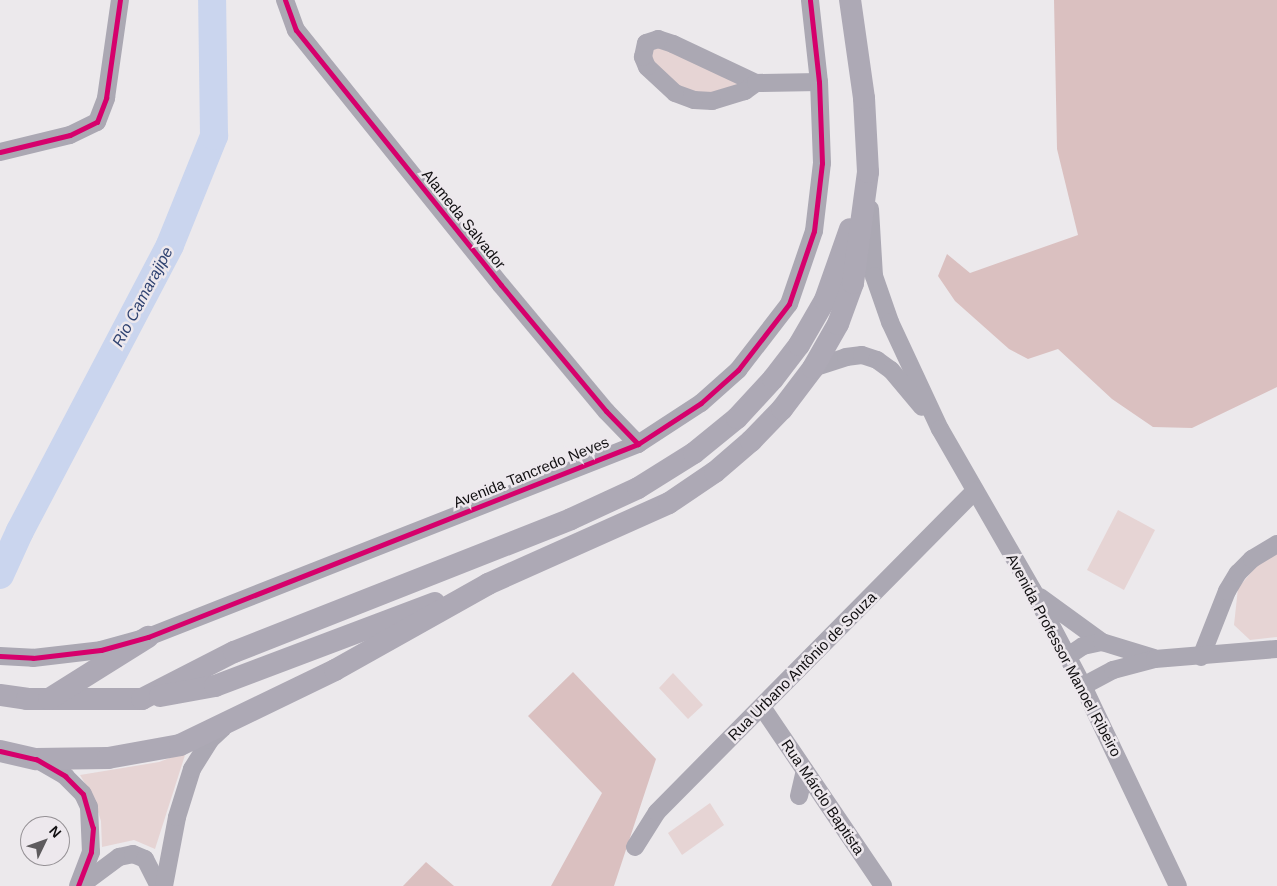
<!DOCTYPE html>
<html>
<head>
<meta charset="utf-8">
<style>
	body { margin:0 }
	#map { position:relative; width:1277px; height:886px; overflow:hidden; background:#ece9ec; font-family:Arial,sans-serif }
	div>[style] { position:absolute }
	.green>* { inset:0; background:#e6d4d4 }
	.forest>* { inset:0; background:#dac0c0 }
	.river>* { height:28px; margin:-14px; padding:0 14px; transform-origin:14px; border-radius:14px; background:#cad5ee }
	.minor>* { height:18px; margin:-9px; padding:0 9px; transform-origin:9px; border-radius:9px; background:#aba8b3 }
	.major>* { height:22px; margin:-11px; padding:0 11px; transform-origin:11px; border-radius:11px; background:#ada9b5 }
	.cycleway>* { height:5px; margin:-2.5px; padding:0 2.5px; transform-origin:2.5px; border-radius:2.5px; background:#d6006c }
	span { translate:-50% -50%; white-space:nowrap; text-align:center; line-height:1.15; -webkit-text-stroke:5px #ede8ed; paint-order:stroke }
	.street-label { font-size:15px; color:#110f11 }
	.water-label { font-size:16px; color:#314472; font-style:italic }
	.north { position:absolute; left:20px; top:816px; width:50px; height:50px; box-sizing:border-box; background:#ede8ed; border:1px solid #959195; border-radius:50%; rotate:48deg; font-size:14px; font-weight:700; line-height:20px; text-align:center; color:#110f11 }
	.north::after { content:''; display:block; margin:auto; width:18px; height:22px; background:#5e5b5e; clip-path:polygon(50% 0,100% 100%,50% 72%,0 100%) }
</style>
</head>
<body>
<div id="map">
	<div class="green">
		<i style="clip-path:polygon(652px 47px,663px 48px,748px 85px,722px 94px,698px 94px,677px 88px,648px 62px)"></i>
		<i style="clip-path:polygon(1118px 510px,1155px 530px,1124px 590px,1087px 570px)"></i>
		<i style="clip-path:polygon(1277px 554px,1277px 637px,1250px 640px,1234px 625px,1238px 588px,1259px 563px)"></i>
		<i style="clip-path:polygon(673px 673px,703px 705px,688px 719px,659px 688px)"></i>
		<i style="clip-path:polygon(186px 752px,155px 849px,134px 840px,102px 847px,101px 821px,93px 797px,80px 775px,159px 762px)"></i>
		<i style="clip-path:polygon(710px 803px,724px 825px,682px 855px,668px 833px)"></i>
	</div>
	<div class="forest">
		<i style="clip-path:polygon(1054px 0,1277px 0,1277px 387px,1192px 428px,1153px 427px,1112px 399px,1058px 349px,1028px 359px,1009px 349px,955px 301px,938px 276px,947px 254px,970px 273px,1078px 235px,1057px 149px)"></i>
		<i style="clip-path:polygon(573px 672px,656px 759px,614px 886px,551px 886px,602px 793px,528px 716px)"></i>
		<i style="clip-path:polygon(426px 862px,454px 886px,403px 886px)"></i>
	</div>
	<div class="river">
		<i style="left:0;top:575px;width:48px;rotate:-65.6deg"></i>
		<i style="left:20px;top:531px;width:323px;rotate:-62.3deg"></i>
		<i style="left:170px;top:245px;width:118px;rotate:-68deg"></i>
		<i style="left:214px;top:136px;width:136px;rotate:-90.8deg"></i>
	</div>
	<div class="minor">
		<i style="left:285px;top:0;width:32px;rotate:70deg"></i>
		<i style="left:296px;top:30px;width:327px;rotate:51.2deg"></i>
		<i style="left:501px;top:285px;width:164px;rotate:50.2deg"></i>
		<i style="left:606px;top:411px;width:46px;rotate:45.9deg"></i>
		<i style="left:658px;top:39px;width:16px;rotate:18deg"></i>
		<i style="left:673px;top:44px;width:92px;rotate:25.2deg"></i>
		<i style="left:756px;top:83px;width:14px;rotate:144deg"></i>
		<i style="left:745px;top:91px;width:34px;rotate:163deg"></i>
		<i style="left:712px;top:101px;width:18px;rotate:-177deg"></i>
		<i style="left:694px;top:100px;width:20px;rotate:-160deg"></i>
		<i style="left:675px;top:93px;width:38px;rotate:-137deg"></i>
		<i style="left:647px;top:67px;width:11px;rotate:-112deg"></i>
		<i style="left:643px;top:57px;width:14px;rotate:-78deg"></i>
		<i style="left:646px;top:43px;width:13px;rotate:-18deg"></i>
		<i style="left:756px;top:83px;width:63px;rotate:-0.9deg"></i>
		<i style="left:0;top:152px;width:72px;rotate:-13.7deg"></i>
		<i style="left:70px;top:135px;width:30px;rotate:-26deg"></i>
		<i style="left:97px;top:122px;width:26px;rotate:-69deg"></i>
		<i style="left:106px;top:98px;width:99px;rotate:-81.9deg"></i>
		<i style="left:870px;top:209px;width:67px;rotate:86.6deg"></i>
		<i style="left:874px;top:276px;width:49px;rotate:70.8deg"></i>
		<i style="left:890px;top:322px;width:118px;rotate:65deg"></i>
		<i style="left:940px;top:429px;width:187px;rotate:60.1deg"></i>
		<i style="left:1033px;top:591px;width:107px;rotate:62.2deg"></i>
		<i style="left:1083px;top:686px;width:221px;rotate:64.6deg"></i>
		<i style="left:813px;top:368px;width:35px;rotate:-18deg"></i>
		<i style="left:846px;top:357px;width:16px;rotate:-7deg"></i>
		<i style="left:862px;top:355px;width:16px;rotate:18deg"></i>
		<i style="left:877px;top:360px;width:17px;rotate:36deg"></i>
		<i style="left:891px;top:370px;width:48px;rotate:50deg"></i>
		<i style="left:1040px;top:597px;width:77px;rotate:36deg"></i>
		<i style="left:0;top:656px;width:33px;rotate:3deg"></i>
		<i style="left:33px;top:658px;width:68px;rotate:-6.7deg"></i>
		<i style="left:101px;top:650px;width:49px;rotate:-15.5deg"></i>
		<i style="left:148px;top:637px;width:527px;rotate:-21.5deg"></i>
		<i style="left:638px;top:444px;width:75px;rotate:-33.1deg"></i>
		<i style="left:701px;top:403px;width:50px;rotate:-41.7deg"></i>
		<i style="left:738px;top:370px;width:83px;rotate:-52.3deg"></i>
		<i style="left:789px;top:304px;width:77px;rotate:-71.1deg"></i>
		<i style="left:814px;top:231px;width:68px;rotate:-83.3deg"></i>
		<i style="left:822px;top:163px;width:81px;rotate:-92.1deg"></i>
		<i style="left:819px;top:82px;width:82px;rotate:-96.3deg"></i>
		<i style="left:1068px;top:656px;width:18px;rotate:-34deg"></i>
		<i style="left:1083px;top:646px;width:19px;rotate:-12deg"></i>
		<i style="left:1102px;top:642px;width:54px;rotate:17.1deg"></i>
		<i style="left:1201px;top:657px;width:71px;rotate:-68.5deg"></i>
		<i style="left:1227px;top:591px;width:21px;rotate:-59deg"></i>
		<i style="left:1238px;top:573px;width:20px;rotate:-45deg"></i>
		<i style="left:1252px;top:559px;width:29px;rotate:-31deg"></i>
		<i style="left:1083px;top:686px;width:34px;rotate:-28deg"></i>
		<i style="left:1113px;top:670px;width:43px;rotate:-14.7deg"></i>
		<i style="left:1155px;top:659px;width:122px;rotate:-4.7deg"></i>
		<i style="left:762px;top:707px;width:216px;rotate:55.9deg"></i>
		<i style="left:36px;top:759px;width:34px;rotate:30deg"></i>
		<i style="left:65px;top:776px;width:25px;rotate:45deg"></i>
		<i style="left:83px;top:794px;width:14px;rotate:65deg"></i>
		<i style="left:89px;top:807px;width:45px;rotate:87.5deg"></i>
		<i style="left:91px;top:852px;width:36px;rotate:111deg"></i>
		<i style="left:799px;top:796px;width:26px;rotate:-77deg"></i>
		<i style="left:635px;top:847px;width:41px;rotate:-57.8deg"></i>
		<i style="left:657px;top:812px;width:452px;rotate:-45.3deg"></i>
		<i style="left:80px;top:886px;width:49px;rotate:-36.6deg"></i>
		<i style="left:119px;top:857px;width:14px;rotate:-12deg"></i>
		<i style="left:133px;top:854px;width:13px;rotate:23deg"></i>
		<i style="left:145px;top:859px;width:30px;rotate:63deg"></i>
		<i style="left:164px;top:886px;width:70px;rotate:-79.3deg"></i>
		<i style="left:177px;top:817px;width:50px;rotate:-72.6deg"></i>
		<i style="left:192px;top:769px;width:34px;rotate:-58deg"></i>
		<i style="left:210px;top:740px;width:18px;rotate:-43deg"></i>
	</div>
	<div class="major">
		<i style="left:0;top:695px;width:27px;rotate:8deg"></i>
		<i style="left:27px;top:699px;width:115px"></i>
		<i style="left:142px;top:699px;width:103px;rotate:-27.1deg"></i>
		<i style="left:234px;top:652px;width:362px;rotate:-21.5deg"></i>
		<i style="left:571px;top:519px;width:74px;rotate:-24.8deg"></i>
		<i style="left:638px;top:488px;width:66px;rotate:-32deg"></i>
		<i style="left:694px;top:453px;width:55px;rotate:-39.1deg"></i>
		<i style="left:737px;top:418px;width:53px;rotate:-47.3deg"></i>
		<i style="left:773px;top:379px;width:43px;rotate:-52.6deg"></i>
		<i style="left:799px;top:345px;width:52px;rotate:-60deg"></i>
		<i style="left:825px;top:300px;width:75px;rotate:-70.6deg"></i>
		<i style="left:160px;top:696px;width:56px;rotate:-10.3deg"></i>
		<i style="left:215px;top:686px;width:235px;rotate:-20.7deg"></i>
		<i style="left:49px;top:699px;width:117px;rotate:-32.1deg"></i>
		<i style="left:0;top:751px;width:37px;rotate:13deg"></i>
		<i style="left:36px;top:759px;width:72px;rotate:-0.8deg"></i>
		<i style="left:108px;top:758px;width:73px;rotate:-10.2deg"></i>
		<i style="left:180px;top:745px;width:172px;rotate:-25.8deg"></i>
		<i style="left:335px;top:670px;width:176px;rotate:-29.3deg"></i>
		<i style="left:488px;top:584px;width:198px;rotate:-24.1deg"></i>
		<i style="left:669px;top:503px;width:55px;rotate:-34deg"></i>
		<i style="left:715px;top:472px;width:48px;rotate:-40.7deg"></i>
		<i style="left:751px;top:441px;width:45px;rotate:-45.9deg"></i>
		<i style="left:782px;top:409px;width:51px;rotate:-52.9deg"></i>
		<i style="left:813px;top:368px;width:51px;rotate:-60.4deg"></i>
		<i style="left:838px;top:324px;width:44px;rotate:-69.9deg"></i>
		<i style="left:853px;top:283px;width:112px;rotate:-82.3deg"></i>
		<i style="left:868px;top:172px;width:74px;rotate:-93.1deg"></i>
		<i style="left:864px;top:98px;width:99px;rotate:-98.1deg"></i>
	</div>
	<div class="cycleway">
		<i style="left:285px;top:0;width:32px;rotate:70deg"></i>
		<i style="left:296px;top:30px;width:327px;rotate:51.2deg"></i>
		<i style="left:501px;top:285px;width:164px;rotate:50.2deg"></i>
		<i style="left:606px;top:411px;width:46px;rotate:45.9deg"></i>
		<i style="left:0;top:152px;width:72px;rotate:-13.7deg"></i>
		<i style="left:70px;top:135px;width:30px;rotate:-26deg"></i>
		<i style="left:97px;top:122px;width:26px;rotate:-69deg"></i>
		<i style="left:106px;top:98px;width:99px;rotate:-81.9deg"></i>
		<i style="left:0;top:656px;width:33px;rotate:3deg"></i>
		<i style="left:33px;top:658px;width:68px;rotate:-6.7deg"></i>
		<i style="left:101px;top:650px;width:49px;rotate:-15.5deg"></i>
		<i style="left:148px;top:637px;width:527px;rotate:-21.5deg"></i>
		<i style="left:638px;top:444px;width:75px;rotate:-33.1deg"></i>
		<i style="left:701px;top:403px;width:50px;rotate:-41.7deg"></i>
		<i style="left:738px;top:370px;width:83px;rotate:-52.3deg"></i>
		<i style="left:789px;top:304px;width:77px;rotate:-71.1deg"></i>
		<i style="left:814px;top:231px;width:68px;rotate:-83.3deg"></i>
		<i style="left:822px;top:163px;width:81px;rotate:-92.1deg"></i>
		<i style="left:819px;top:82px;width:82px;rotate:-96.3deg"></i>
		<i style="left:0;top:751px;width:37px;rotate:13deg"></i>
		<i style="left:36px;top:759px;width:34px;rotate:30deg"></i>
		<i style="left:65px;top:776px;width:25px;rotate:45deg"></i>
		<i style="left:83px;top:794px;width:35px;rotate:74deg"></i>
		<i style="left:93px;top:828px;width:24px;rotate:95deg"></i>
		<i style="left:91px;top:852px;width:36px;rotate:111deg"></i>
	</div>
	<div class="street-label">
		<span style="left:464px;top:219px;rotate:51deg">Alameda Salvador</span>
		<span style="left:531px;top:472px;rotate:-22deg">Avenida Tancredo Neves</span>
		<span style="left:1064px;top:655px;rotate:62deg">Avenida Professor Manoel Ribeiro</span>
		<span style="left:802px;top:666px;rotate:-45deg">Rua Urbano Antônio de Souza</span>
		<span style="left:823px;top:797px;rotate:56deg">Rua Márclo Baptista</span>
	</div>
	<div class="water-label">
		<span style="left:143px;top:297px;rotate:-62deg">Rio Camarajipe</span>
	</div>
	<div class="north">N</div>
</div>
</body>
</html>
